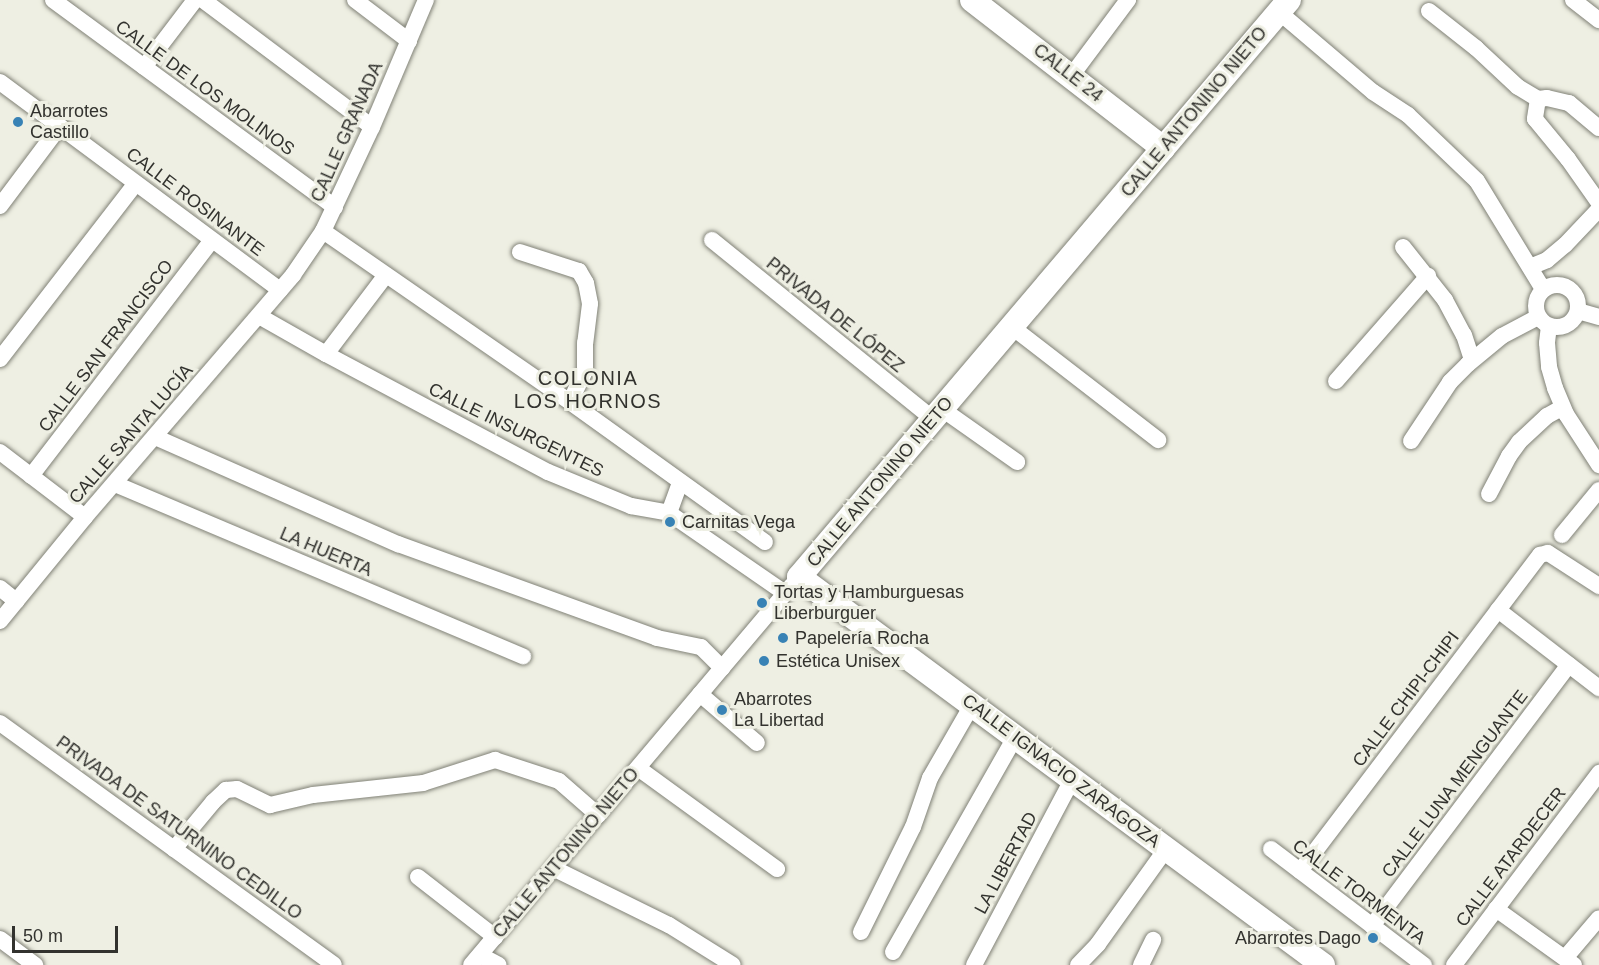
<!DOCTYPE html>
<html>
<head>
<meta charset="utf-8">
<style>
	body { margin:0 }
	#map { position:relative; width:1599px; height:965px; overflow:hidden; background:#eeefe3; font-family:Helvetica,sans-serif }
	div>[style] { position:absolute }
	.roads { filter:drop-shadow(0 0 2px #808176) drop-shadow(0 0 2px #808176) }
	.street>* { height:16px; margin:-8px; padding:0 8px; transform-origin:8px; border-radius:8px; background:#fff }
	.street>.ring { margin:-8px; padding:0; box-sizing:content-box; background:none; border:16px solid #fff; border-radius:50% }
	.secondary>* { height:24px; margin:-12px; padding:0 12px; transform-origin:12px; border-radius:12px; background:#fff }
	.dots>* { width:16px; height:16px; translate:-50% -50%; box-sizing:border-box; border:3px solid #eeefe3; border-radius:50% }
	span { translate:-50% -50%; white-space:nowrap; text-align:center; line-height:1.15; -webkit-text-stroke:6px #eeefe3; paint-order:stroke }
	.street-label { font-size:18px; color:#32322e }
	.poi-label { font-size:18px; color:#32322e }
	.left { translate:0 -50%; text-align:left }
	.right { translate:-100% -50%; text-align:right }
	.neighbourhood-label { font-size:20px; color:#32322e; letter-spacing:1.5px }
	.scale { position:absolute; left:12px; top:926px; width:106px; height:27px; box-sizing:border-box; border:3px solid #32322e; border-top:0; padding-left:8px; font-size:18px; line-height:21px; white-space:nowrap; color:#32322e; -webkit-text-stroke:4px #eeefe3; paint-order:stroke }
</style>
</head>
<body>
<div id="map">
	<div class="roads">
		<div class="street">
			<i style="left:53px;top:0;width:350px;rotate:36.3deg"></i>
			<i style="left:203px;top:0;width:211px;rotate:36.9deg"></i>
			<i style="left:355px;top:0;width:68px;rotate:37.2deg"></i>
			<i style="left:1573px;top:0;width:33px;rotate:38deg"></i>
			<i style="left:1429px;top:11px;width:60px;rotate:38.2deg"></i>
			<i style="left:1476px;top:48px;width:57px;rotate:42.9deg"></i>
			<i style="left:1518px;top:87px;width:23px;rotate:31deg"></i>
			<i style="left:1538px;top:99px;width:20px;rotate:99deg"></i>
			<i style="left:1535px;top:119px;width:52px;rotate:50.5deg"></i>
			<i style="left:1568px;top:159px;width:54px;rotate:54.8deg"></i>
			<i style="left:1279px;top:12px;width:123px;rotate:40.4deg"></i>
			<i style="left:1373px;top:92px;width:42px;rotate:33.3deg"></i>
			<i style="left:1408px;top:115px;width:95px;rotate:43.7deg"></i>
			<i style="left:1477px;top:181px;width:127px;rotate:58.6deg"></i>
			<i style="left:144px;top:67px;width:84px;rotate:-52.7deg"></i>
			<i style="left:1072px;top:75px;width:94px;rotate:-53.3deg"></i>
			<i style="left:0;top:82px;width:349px;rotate:36.6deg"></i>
			<i style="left:1538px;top:99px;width:9px;rotate:-6deg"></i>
			<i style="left:1547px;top:98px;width:23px;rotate:13deg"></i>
			<i style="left:1569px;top:103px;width:39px;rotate:40deg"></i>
			<i style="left:0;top:206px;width:100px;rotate:-53.1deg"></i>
			<i style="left:323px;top:231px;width:300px;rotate:34.7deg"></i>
			<i style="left:570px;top:402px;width:240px;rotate:35.7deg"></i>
			<i style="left:712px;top:240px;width:284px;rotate:39deg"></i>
			<i style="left:1403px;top:247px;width:68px;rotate:51.6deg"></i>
			<i style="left:1445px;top:300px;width:40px;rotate:62deg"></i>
			<i style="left:1464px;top:335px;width:26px;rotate:72deg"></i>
			<i style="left:520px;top:252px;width:62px;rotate:17.9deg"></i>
			<i style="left:579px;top:271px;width:14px;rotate:60deg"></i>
			<i style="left:586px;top:283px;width:21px;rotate:79deg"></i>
			<i style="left:590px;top:304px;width:39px;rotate:97deg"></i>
			<i style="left:585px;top:343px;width:28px;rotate:90deg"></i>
			<i style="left:585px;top:371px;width:34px;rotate:116deg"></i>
			<i style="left:1530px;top:267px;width:18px;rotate:-22deg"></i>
			<i style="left:1547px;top:260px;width:23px;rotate:-40deg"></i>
			<i style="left:1565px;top:245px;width:50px;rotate:-46.6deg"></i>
			<i class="ring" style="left:1536px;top:285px;width:26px;height:26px"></i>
			<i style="left:1578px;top:311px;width:22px;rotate:16deg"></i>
			<i style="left:259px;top:316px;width:77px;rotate:29.6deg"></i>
			<i style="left:326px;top:354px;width:251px;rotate:28deg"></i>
			<i style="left:548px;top:472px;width:90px;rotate:22.3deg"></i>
			<i style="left:631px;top:506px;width:39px;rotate:10deg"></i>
			<i style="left:669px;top:513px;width:141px;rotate:34.6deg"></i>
			<i style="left:1549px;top:326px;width:17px;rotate:97deg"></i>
			<i style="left:1547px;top:343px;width:24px;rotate:85deg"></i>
			<i style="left:1549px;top:367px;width:22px;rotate:74deg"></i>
			<i style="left:1555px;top:388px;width:28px;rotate:67deg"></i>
			<i style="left:1566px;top:414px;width:61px;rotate:57.1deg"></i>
			<i style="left:1012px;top:327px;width:185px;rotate:37.7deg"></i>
			<i style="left:326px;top:354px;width:99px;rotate:-52.8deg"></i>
			<i style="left:0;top:359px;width:222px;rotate:-52.3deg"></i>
			<i style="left:1336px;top:381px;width:140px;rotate:-48.8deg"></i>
			<i style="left:942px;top:409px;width:92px;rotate:35.2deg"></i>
			<i style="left:155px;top:437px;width:266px;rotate:23.8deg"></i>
			<i style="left:398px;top:544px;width:276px;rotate:19.9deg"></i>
			<i style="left:657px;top:638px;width:45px;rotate:11.6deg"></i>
			<i style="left:701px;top:647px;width:30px;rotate:45deg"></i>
			<i style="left:1411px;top:441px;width:71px;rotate:-56.5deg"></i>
			<i style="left:1450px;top:382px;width:25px;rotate:-45deg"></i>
			<i style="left:1468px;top:364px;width:44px;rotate:-39.5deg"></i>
			<i style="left:1502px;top:336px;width:41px;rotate:-27.8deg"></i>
			<i style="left:0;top:452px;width:107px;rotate:37.4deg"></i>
			<i style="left:31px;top:476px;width:297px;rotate:-52.5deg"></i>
			<i style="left:115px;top:484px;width:443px;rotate:22.9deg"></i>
			<i style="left:1489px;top:494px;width:43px;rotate:-62.2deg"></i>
			<i style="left:1509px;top:456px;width:17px;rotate:-54deg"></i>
			<i style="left:1519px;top:442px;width:38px;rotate:-43deg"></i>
			<i style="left:1547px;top:416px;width:18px;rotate:-29deg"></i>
			<i style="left:669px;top:513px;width:33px;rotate:-70deg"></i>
			<i style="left:1562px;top:535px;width:58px;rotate:-50.6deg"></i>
			<i style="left:0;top:588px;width:21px;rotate:39deg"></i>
			<i style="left:1498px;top:610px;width:128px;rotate:37.7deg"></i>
			<i style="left:0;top:621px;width:134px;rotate:-50.7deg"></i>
			<i style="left:85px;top:517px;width:319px;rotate:-49.3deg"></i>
			<i style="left:293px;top:275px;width:53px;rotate:-55.7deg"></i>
			<i style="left:323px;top:231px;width:115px;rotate:-64.8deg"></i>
			<i style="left:372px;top:127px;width:138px;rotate:-67deg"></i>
			<i style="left:700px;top:694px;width:75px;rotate:40.7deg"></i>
			<i style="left:0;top:723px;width:412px;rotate:35.9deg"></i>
			<i style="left:638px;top:768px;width:172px;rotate:36deg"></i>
			<i style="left:174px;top:849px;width:61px;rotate:-50.3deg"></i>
			<i style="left:213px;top:802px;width:18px;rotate:-43deg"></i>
			<i style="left:226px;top:790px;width:11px;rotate:-5deg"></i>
			<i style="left:237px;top:789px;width:37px;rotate:26deg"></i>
			<i style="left:270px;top:805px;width:44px;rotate:-13.1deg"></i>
			<i style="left:313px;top:795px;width:111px;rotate:-6.2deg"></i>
			<i style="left:423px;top:783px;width:76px;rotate:-17.7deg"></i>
			<i style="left:495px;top:760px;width:67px;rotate:18.2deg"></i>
			<i style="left:559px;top:781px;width:52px;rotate:41.1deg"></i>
			<i style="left:1271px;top:849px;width:192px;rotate:37.2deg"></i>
			<i style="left:553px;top:868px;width:129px;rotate:26.2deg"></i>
			<i style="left:669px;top:925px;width:75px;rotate:32deg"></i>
			<i style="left:1300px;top:871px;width:397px;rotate:-52.8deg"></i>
			<i style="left:1540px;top:555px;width:8px;rotate:-14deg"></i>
			<i style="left:1548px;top:553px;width:61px;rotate:32.9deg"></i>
			<i style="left:418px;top:877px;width:98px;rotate:37.9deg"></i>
			<i style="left:1496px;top:909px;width:96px;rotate:35.7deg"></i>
			<i style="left:1372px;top:926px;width:327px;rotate:-53deg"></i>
			<i style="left:861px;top:932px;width:117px;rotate:-63.7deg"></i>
			<i style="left:913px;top:827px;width:52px;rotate:-70.9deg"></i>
			<i style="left:930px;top:778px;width:84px;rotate:-60.1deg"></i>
			<i style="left:0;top:939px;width:44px;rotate:36.6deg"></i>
			<i style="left:893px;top:952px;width:247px;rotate:-60.4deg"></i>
			<i style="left:480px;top:955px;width:21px;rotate:28deg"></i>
			<i style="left:1565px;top:958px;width:52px;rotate:-49.6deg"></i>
			<i style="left:471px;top:965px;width:497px;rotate:-49.8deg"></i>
			<i style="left:974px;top:965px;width:209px;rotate:-62.1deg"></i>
			<i style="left:1078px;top:965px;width:29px;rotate:-46deg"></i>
			<i style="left:1098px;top:944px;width:117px;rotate:-54.4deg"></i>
			<i style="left:1141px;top:965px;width:28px;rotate:-64deg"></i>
			<i style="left:1454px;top:965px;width:241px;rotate:-52.9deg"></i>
		</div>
		<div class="secondary">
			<i style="left:972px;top:0;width:242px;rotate:37.8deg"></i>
			<i style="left:1289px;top:0;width:757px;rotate:130.34deg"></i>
			<i style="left:799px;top:577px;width:652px;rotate:36.52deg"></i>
		</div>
	</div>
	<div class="dots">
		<i style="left:18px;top:122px;background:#3882b5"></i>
		<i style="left:670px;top:522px;background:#3882b5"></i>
		<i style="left:762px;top:603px;background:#3882b5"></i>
		<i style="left:783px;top:638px;background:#3882b5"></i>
		<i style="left:764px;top:661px;background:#3882b5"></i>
		<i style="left:722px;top:710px;background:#3882b5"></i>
		<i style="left:1373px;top:938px;background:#3882b5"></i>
	</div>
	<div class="street-label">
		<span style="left:1068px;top:73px;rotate:38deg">CALLE 24</span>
		<span style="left:205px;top:88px;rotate:36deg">CALLE DE LOS MOLINOS</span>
		<span style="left:1194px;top:112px;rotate:-50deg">CALLE ANTONINO NIETO</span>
		<span style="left:347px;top:132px;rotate:-66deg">CALLE GRANADA</span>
		<span style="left:195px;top:202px;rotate:37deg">CALLE ROSINANTE</span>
		<span style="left:835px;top:315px;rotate:39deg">PRIVADA DE LÓPEZ</span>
		<span style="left:106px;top:346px;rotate:-53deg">CALLE SAN FRANCISCO</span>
		<span style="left:516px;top:430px;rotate:26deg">CALLE INSURGENTES</span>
		<span style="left:131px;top:434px;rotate:-49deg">CALLE SANTA LUCÍA</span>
		<span style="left:880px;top:482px;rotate:-50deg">CALLE ANTONINO NIETO</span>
		<span style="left:326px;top:552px;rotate:23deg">LA HUERTA</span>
		<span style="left:1406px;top:699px;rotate:-53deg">CALLE CHIPI-CHIPI</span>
		<span style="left:1061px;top:771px;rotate:37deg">CALLE IGNACIO ZARAGOZA</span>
		<span style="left:1455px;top:784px;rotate:-53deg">CALLE LUNA MENGUANTE</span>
		<span style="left:179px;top:828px;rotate:36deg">PRIVADA DE SATURNINO CEDILLO</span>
		<span style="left:566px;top:853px;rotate:-50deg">CALLE ANTONINO NIETO</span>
		<span style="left:1511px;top:857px;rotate:-53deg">CALLE ATARDECER</span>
		<span style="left:1006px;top:863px;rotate:-62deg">LA LIBERTAD</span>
		<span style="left:1359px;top:892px;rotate:37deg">CALLE TORMENTA</span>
	</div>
	<div class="poi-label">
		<span class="left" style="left:30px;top:122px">Abarrotes<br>Castillo</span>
		<span class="left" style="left:682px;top:522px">Carnitas Vega</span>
		<span class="left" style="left:774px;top:603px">Tortas y Hamburguesas<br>Liberburguer</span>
		<span class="left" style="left:795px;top:638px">Papelería Rocha</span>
		<span class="left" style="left:776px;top:661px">Estética Unisex</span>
		<span class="left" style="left:734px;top:710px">Abarrotes<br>La Libertad</span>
		<span class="right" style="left:1361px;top:938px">Abarrotes Dago</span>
	</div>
	<div class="neighbourhood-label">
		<span style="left:588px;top:390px">COLONIA<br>LOS HORNOS</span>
	</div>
	<div class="scale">50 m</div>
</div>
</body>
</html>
